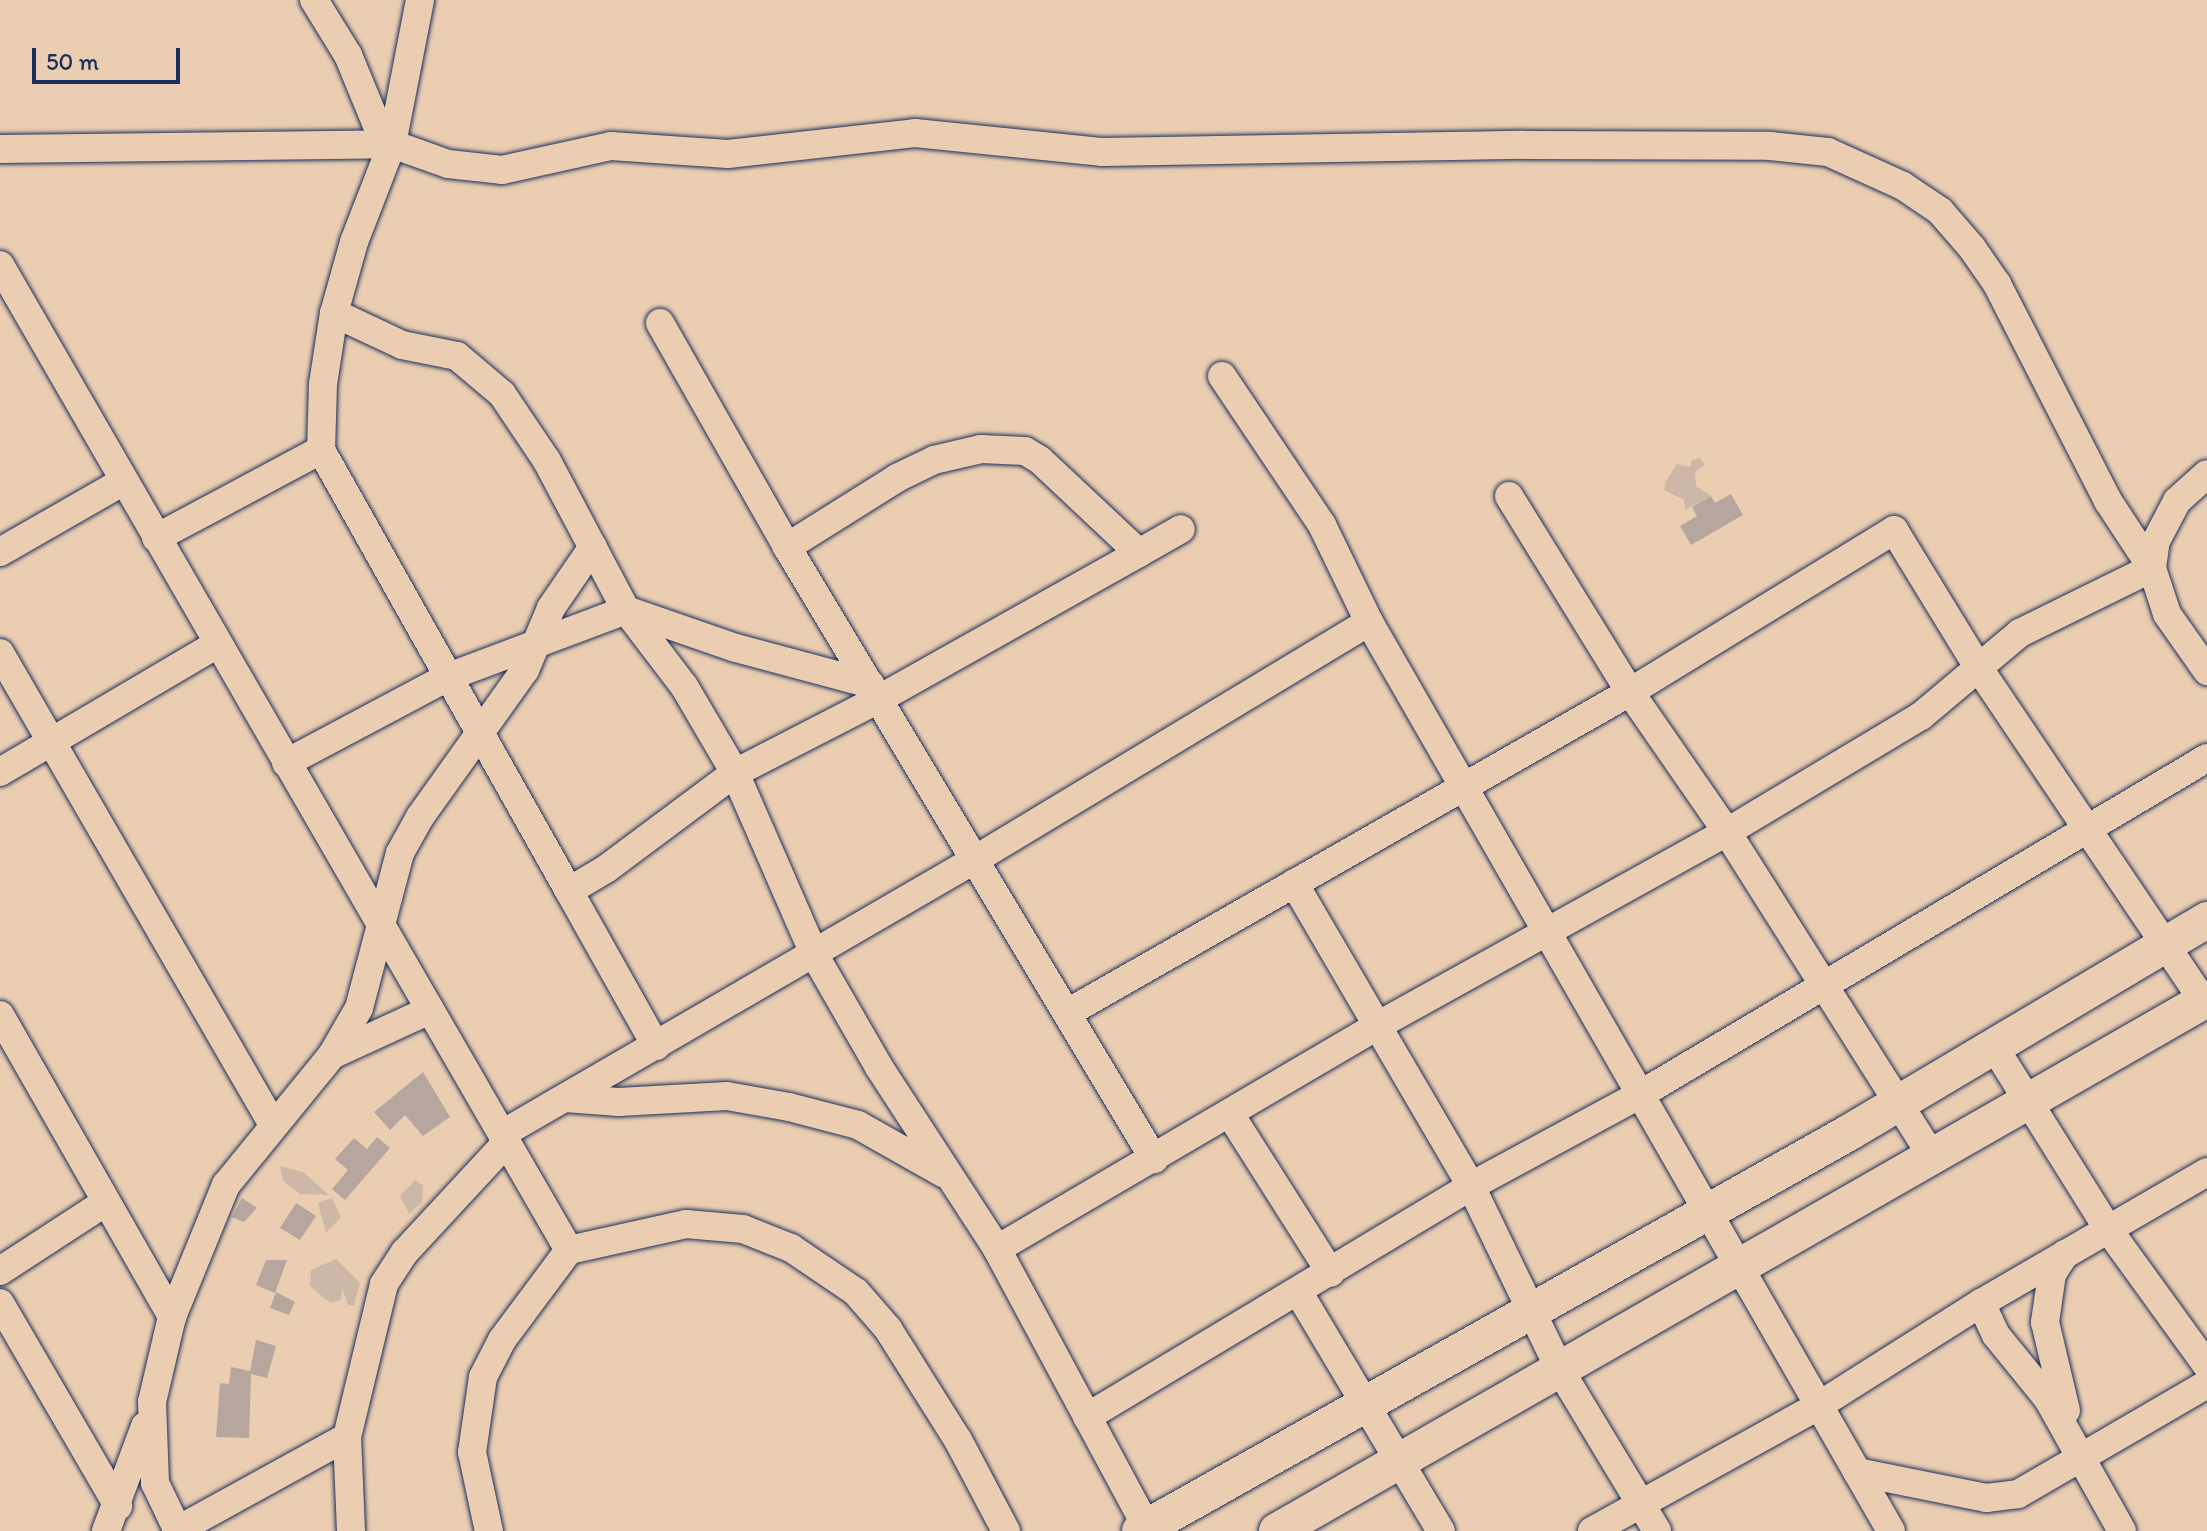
<!DOCTYPE html>
<html>
<head>
<meta charset="utf-8">
<style>
	body { margin:0 }
	#map { position:relative; width:2207px; height:1531px; overflow:hidden; background:#ebceb2; font-family:Itim,sans-serif }
	div>[style] { position:absolute }
	.green>* { inset:0; background:#cdb7a6 }
	.building>* { inset:0; background:#b7a69d }
	.roads { filter:drop-shadow(0 0 2px #1b2f5e) drop-shadow(0 0 2px #1b2f5e) }
	.minor>* { height:28px; margin:-14px; padding:0 14px; transform-origin:14px; border-radius:14px; background:#ebceb2 }
	.major>* { height:36px; margin:-18px; padding:0 18px; transform-origin:18px; border-radius:18px; background:#ebceb2 }
	span { translate:-50% -50%; white-space:nowrap; text-align:center; line-height:1.15; -webkit-text-stroke:7px #ebceb2; paint-order:stroke }
	.scale { position:absolute; left:32px; top:48px; width:148px; height:36px; box-sizing:border-box; border:4px solid #1b2f5e; border-top:0; padding-left:10px; font-size:24px; line-height:28px; white-space:nowrap; color:#1b2f5e; -webkit-text-stroke:6px #ebceb2; paint-order:stroke }
</style>
</head>
<body>
<div id="map">
	<div class="green">
		<i style="clip-path:polygon(1700px 458px,1705px 465px,1695px 472px,1696px 486px,1711px 496px,1685px 510px,1684px 500px,1664px 490px,1666px 481px,1677px 464px,1690px 467px,1692px 460px)"></i>
		<i style="clip-path:polygon(280px 1166px,303px 1172px,329px 1195px,300px 1194px,283px 1181px)"></i>
		<i style="clip-path:polygon(415px 1180px,423px 1185px,422px 1202px,409px 1214px,400px 1196px)"></i>
		<i style="clip-path:polygon(332px 1198px,341px 1217px,326px 1233px,318px 1203px)"></i>
		<i style="clip-path:polygon(336px 1259px,360px 1283px,354px 1306px,348px 1305px,342px 1288px,341px 1300px,330px 1303px,310px 1286px,311px 1270px)"></i>
	</div>
	<div class="building">
		<i style="clip-path:polygon(1731px 494px,1743px 515px,1691px 545px,1680px 526px,1697px 516px,1692px 507px,1711px 496px,1715px 503px)"></i>
		<i style="clip-path:polygon(423px 1072px,450px 1117px,423px 1136px,405px 1115px,390px 1130px,374px 1112px)"></i>
		<i style="clip-path:polygon(377px 1137px,390px 1148px,345px 1200px,332px 1189px,348px 1170px,335px 1159px,354px 1138px,367px 1149px)"></i>
		<i style="clip-path:polygon(242px 1198px,257px 1208px,244px 1222px,232px 1217px)"></i>
		<i style="clip-path:polygon(296px 1203px,316px 1216px,300px 1240px,280px 1228px)"></i>
		<i style="clip-path:polygon(266px 1260px,287px 1260px,275px 1293px,256px 1285px)"></i>
		<i style="clip-path:polygon(276px 1292px,295px 1302px,289px 1315px,270px 1308px)"></i>
		<i style="clip-path:polygon(256px 1340px,276px 1346px,267px 1378px,251px 1374px,249px 1438px,216px 1437px,220px 1383px,229px 1384px,231px 1367px,250px 1371px)"></i>
	</div>
	<div class="roads">
		<div class="minor">
			<i style="left:314px;top:0;width:65px;rotate:58.3deg"></i>
			<i style="left:348px;top:55px;width:74px;rotate:67.6deg"></i>
			<i style="left:376px;top:123px;width:26px;rotate:53deg"></i>
			<i style="left:420px;top:0;width:147px;rotate:101deg"></i>
			<i style="left:392px;top:144px;width:105px;rotate:111.2deg"></i>
			<i style="left:354px;top:242px;width:74px;rotate:105.7deg"></i>
			<i style="left:334px;top:313px;width:72px;rotate:98.8deg"></i>
			<i style="left:323px;top:384px;width:66px;rotate:91.7deg"></i>
			<i style="left:321px;top:450px;width:506px;rotate:60.65deg"></i>
			<i style="left:569px;top:891px;width:43px;rotate:-30.7deg"></i>
			<i style="left:606px;top:869px;width:161px;rotate:-36.7deg"></i>
			<i style="left:735px;top:773px;width:162px;rotate:-27.2deg"></i>
			<i style="left:879px;top:699px;width:298px;rotate:-29.3deg"></i>
			<i style="left:1139px;top:553px;width:136px;rotate:-136.8deg"></i>
			<i style="left:1040px;top:460px;width:17px;rotate:-149deg"></i>
			<i style="left:1025px;top:451px;width:44px;rotate:-177.4deg"></i>
			<i style="left:981px;top:449px;width:48px;rotate:166.8deg"></i>
			<i style="left:934px;top:460px;width:41px;rotate:154.1deg"></i>
			<i style="left:897px;top:478px;width:130px;rotate:147.9deg"></i>
			<i style="left:0;top:149px;width:392px;rotate:-0.7deg"></i>
			<i style="left:392px;top:144px;width:59px;rotate:19.7deg"></i>
			<i style="left:448px;top:164px;width:54px;rotate:6.3deg"></i>
			<i style="left:502px;top:170px;width:112px;rotate:-12.4deg"></i>
			<i style="left:611px;top:146px;width:117px;rotate:3.9deg"></i>
			<i style="left:728px;top:154px;width:188px;rotate:-6.4deg"></i>
			<i style="left:915px;top:133px;width:189px;rotate:5.8deg"></i>
			<i style="left:1103px;top:152px;width:420px;rotate:-1deg"></i>
			<i style="left:1523px;top:145px;width:247px;rotate:0.2deg"></i>
			<i style="left:1770px;top:146px;width:58px;rotate:5.9deg"></i>
			<i style="left:1828px;top:152px;width:82px;rotate:24.4deg"></i>
			<i style="left:1903px;top:186px;width:45px;rotate:34deg"></i>
			<i style="left:1940px;top:211px;width:49px;rotate:49.1deg"></i>
			<i style="left:1972px;top:248px;width:44px;rotate:55.2deg"></i>
			<i style="left:1997px;top:284px;width:244px;rotate:62.9deg"></i>
			<i style="left:2108px;top:501px;width:80px;rotate:56.7deg"></i>
			<i style="left:2152px;top:568px;width:48px;rotate:71.9deg"></i>
			<i style="left:2167px;top:614px;width:70px;rotate:54.9deg"></i>
			<i style="left:0;top:265px;width:1138px;rotate:59.99deg"></i>
			<i style="left:569px;top:1250px;width:112px;rotate:126.7deg"></i>
			<i style="left:502px;top:1340px;width:42px;rotate:117.2deg"></i>
			<i style="left:483px;top:1377px;width:76px;rotate:98.3deg"></i>
			<i style="left:472px;top:1452px;width:81px;rotate:77.9deg"></i>
			<i style="left:334px;top:313px;width:75px;rotate:25.2deg"></i>
			<i style="left:402px;top:345px;width:56px;rotate:11.3deg"></i>
			<i style="left:457px;top:356px;width:59px;rotate:40.2deg"></i>
			<i style="left:502px;top:394px;width:81px;rotate:56.1deg"></i>
			<i style="left:547px;top:461px;width:169px;rotate:62.1deg"></i>
			<i style="left:626px;top:610px;width:96px;rotate:52.7deg"></i>
			<i style="left:684px;top:686px;width:101px;rotate:59.6deg"></i>
			<i style="left:735px;top:773px;width:197px;rotate:66.4deg"></i>
			<i style="left:814px;top:954px;width:130px;rotate:60.1deg"></i>
			<i style="left:879px;top:1067px;width:217px;rotate:57deg"></i>
			<i style="left:997px;top:1249px;width:320px;rotate:61.7deg"></i>
			<i style="left:660px;top:323px;width:257px;rotate:60.4deg"></i>
			<i style="left:787px;top:547px;width:714px;rotate:59.05deg"></i>
			<i style="left:1222px;top:376px;width:179px;rotate:56.1deg"></i>
			<i style="left:1322px;top:525px;width:108px;rotate:64.1deg"></i>
			<i style="left:1369px;top:622px;width:1048px;rotate:60.13deg"></i>
			<i style="left:1509px;top:496px;width:230px;rotate:58.3deg"></i>
			<i style="left:1630px;top:692px;width:170px;rotate:55.3deg"></i>
			<i style="left:1727px;top:832px;width:386px;rotate:57.7deg"></i>
			<i style="left:156px;top:538px;width:187px;rotate:-28.1deg"></i>
			<i style="left:0;top:552px;width:143px;rotate:-29.8deg"></i>
			<i style="left:1139px;top:553px;width:48px;rotate:-29.7deg"></i>
			<i style="left:2152px;top:568px;width:27px;rotate:-82deg"></i>
			<i style="left:2156px;top:541px;width:45px;rotate:-62.3deg"></i>
			<i style="left:2177px;top:501px;width:40px;rotate:-42deg"></i>
			<i style="left:0;top:653px;width:543px;rotate:59.94deg"></i>
			<i style="left:286px;top:763px;width:183px;rotate:-28deg"></i>
			<i style="left:448px;top:677px;width:190px;rotate:-20.6deg"></i>
			<i style="left:626px;top:610px;width:116px;rotate:19.1deg"></i>
			<i style="left:736px;top:648px;width:139px;rotate:15deg"></i>
			<i style="left:0;top:772px;width:252px;rotate:-30.5deg"></i>
			<i style="left:1294px;top:883px;width:351px;rotate:59.7deg"></i>
			<i style="left:1471px;top:1186px;width:204px;rotate:64.2deg"></i>
			<i style="left:1560px;top:1370px;width:188px;rotate:58.9deg"></i>
			<i style="left:569px;top:891px;width:178px;rotate:60.7deg"></i>
			<i style="left:1069px;top:1012px;width:646px;rotate:-29.7deg"></i>
			<i style="left:1630px;top:692px;width:310px;rotate:-31.5deg"></i>
			<i style="left:1894px;top:530px;width:161px;rotate:58.5deg"></i>
			<i style="left:1978px;top:667px;width:403px;rotate:56deg"></i>
			<i style="left:0;top:1015px;width:348px;rotate:60.3deg"></i>
			<i style="left:1993px;top:1045px;width:217px;rotate:58deg"></i>
			<i style="left:2108px;top:1229px;width:169px;rotate:54.1deg"></i>
			<i style="left:332px;top:1055px;width:54px;rotate:-60.1deg"></i>
			<i style="left:359px;top:1008px;width:160px;rotate:-75.2deg"></i>
			<i style="left:400px;top:853px;width:41px;rotate:-60.9deg"></i>
			<i style="left:420px;top:817px;width:181px;rotate:-54.5deg"></i>
			<i style="left:525px;top:670px;width:67px;rotate:-67.2deg"></i>
			<i style="left:551px;top:608px;width:74px;rotate:-55.5deg"></i>
			<i style="left:565px;top:1098px;width:54px;rotate:4.2deg"></i>
			<i style="left:619px;top:1102px;width:108px;rotate:-3.2deg"></i>
			<i style="left:727px;top:1096px;width:63px;rotate:10.1deg"></i>
			<i style="left:789px;top:1107px;width:71px;rotate:14.6deg"></i>
			<i style="left:858px;top:1125px;width:98px;rotate:29.5deg"></i>
			<i style="left:1230px;top:1114px;width:188px;rotate:57.6deg"></i>
			<i style="left:502px;top:1134px;width:548px;rotate:-30.12deg"></i>
			<i style="left:976px;top:859px;width:459px;rotate:-31.1deg"></i>
			<i style="left:997px;top:1249px;width:441px;rotate:-30.4deg"></i>
			<i style="left:1377px;top:1026px;width:400px;rotate:-29deg"></i>
			<i style="left:1727px;top:832px;width:226px;rotate:-30.9deg"></i>
			<i style="left:1921px;top:716px;width:129px;rotate:-40deg"></i>
			<i style="left:2020px;top:633px;width:147px;rotate:-26.2deg"></i>
			<i style="left:569px;top:1250px;width:120px;rotate:-12.5deg"></i>
			<i style="left:686px;top:1224px;width:57px;rotate:5deg"></i>
			<i style="left:743px;top:1229px;width:52px;rotate:21.6deg"></i>
			<i style="left:791px;top:1248px;width:78px;rotate:34.1deg"></i>
			<i style="left:856px;top:1292px;width:49px;rotate:49.1deg"></i>
			<i style="left:888px;top:1329px;width:131px;rotate:57.8deg"></i>
			<i style="left:958px;top:1440px;width:103px;rotate:62.2deg"></i>
			<i style="left:2065px;top:1254px;width:24px;rotate:123deg"></i>
			<i style="left:2052px;top:1274px;width:49px;rotate:98.3deg"></i>
			<i style="left:2045px;top:1322px;width:91px;rotate:76.7deg"></i>
			<i style="left:0;top:1271px;width:126px;rotate:-33.1deg"></i>
			<i style="left:1299px;top:1293px;width:277px;rotate:59.2deg"></i>
			<i style="left:0;top:1303px;width:235px;rotate:59.8deg"></i>
			<i style="left:1981px;top:1303px;width:35px;rotate:65deg"></i>
			<i style="left:1996px;top:1335px;width:82px;rotate:50.9deg"></i>
			<i style="left:2048px;top:1399px;width:151px;rotate:60.7deg"></i>
			<i style="left:1087px;top:1417px;width:448px;rotate:-31deg"></i>
			<i style="left:1471px;top:1186px;width:193px;rotate:-28.4deg"></i>
			<i style="left:1641px;top:1094px;width:658px;rotate:-30.7deg"></i>
			<i style="left:1857px;top:1472px;width:132px;rotate:11.4deg"></i>
			<i style="left:1986px;top:1498px;width:32px;rotate:-7deg"></i>
			<i style="left:2018px;top:1494px;width:219px;rotate:-30.2deg"></i>
			<i style="left:106px;top:1531px;width:112px;rotate:-69.6deg"></i>
			<i style="left:176px;top:1531px;width:195px;rotate:-28.8deg"></i>
			<i style="left:178px;top:1531px;width:53px;rotate:-115.6deg"></i>
			<i style="left:155px;top:1483px;width:81px;rotate:-92.1deg"></i>
			<i style="left:152px;top:1402px;width:87px;rotate:-76.8deg"></i>
			<i style="left:172px;top:1317px;width:143px;rotate:-67.8deg"></i>
			<i style="left:226px;top:1185px;width:168px;rotate:-50.8deg"></i>
			<i style="left:332px;top:1055px;width:108px;rotate:-24.7deg"></i>
			<i style="left:351px;top:1531px;width:94px;rotate:-92.4deg"></i>
			<i style="left:347px;top:1437px;width:157px;rotate:-76.4deg"></i>
			<i style="left:384px;top:1284px;width:38px;rotate:-57deg"></i>
			<i style="left:405px;top:1252px;width:150px;rotate:-47.2deg"></i>
			<i style="left:1592px;top:1531px;width:258px;rotate:-28.9deg"></i>
			<i style="left:1818px;top:1406px;width:193px;rotate:-32.3deg"></i>
			<i style="left:1981px;top:1303px;width:261px;rotate:-30.1deg"></i>
		</div>
		<div class="major">
			<i style="left:1140px;top:1531px;width:814px;rotate:-29.33deg"></i>
			<i style="left:1850px;top:1132px;width:415px;rotate:-30.7deg"></i>
			<i style="left:1277px;top:1531px;width:1071px;rotate:-29.77deg"></i>
		</div>
	</div>
	<div class="scale">50 m</div>
</div>
</body>
</html>
